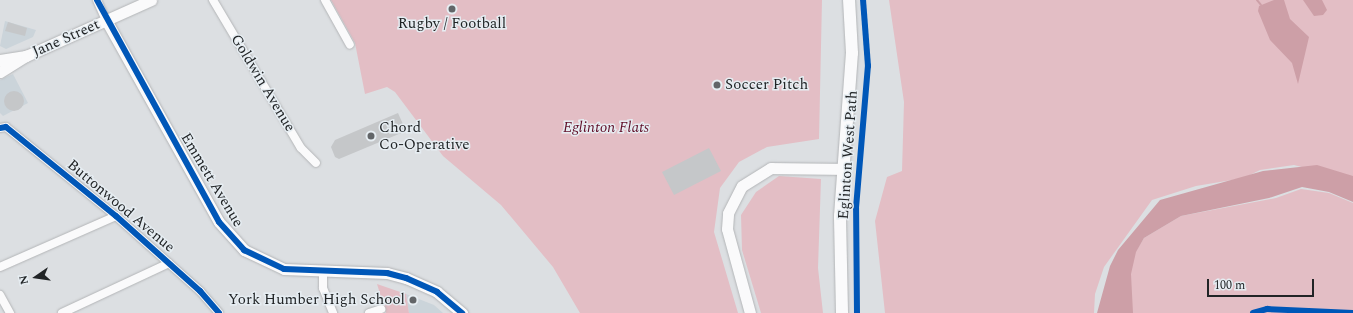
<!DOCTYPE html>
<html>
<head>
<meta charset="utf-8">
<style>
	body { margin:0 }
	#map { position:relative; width:1353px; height:313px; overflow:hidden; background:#dcdfe2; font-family:Spectral,serif }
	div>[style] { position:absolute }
	.built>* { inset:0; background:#cbd4da }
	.green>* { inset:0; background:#e3bec5 }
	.water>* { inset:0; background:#cd9fa7 }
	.stream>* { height:2px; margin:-1px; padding:0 1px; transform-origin:1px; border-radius:1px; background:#cd9fa7 }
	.building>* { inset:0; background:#c5c7c9 }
	.round { border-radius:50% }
	.roads { filter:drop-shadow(0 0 1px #b3b5b7) drop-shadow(0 0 1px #b3b5b7) }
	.street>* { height:8px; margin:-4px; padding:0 4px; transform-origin:4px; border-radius:4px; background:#fafafb }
	.secondary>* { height:11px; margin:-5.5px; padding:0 5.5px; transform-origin:5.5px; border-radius:5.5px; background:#fafafb }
	.primary>* { height:12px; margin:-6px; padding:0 6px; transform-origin:6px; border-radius:6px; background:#fafafb }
	.cycleway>* { height:6px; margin:-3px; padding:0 3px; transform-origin:3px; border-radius:3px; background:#0057b8 }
	.dots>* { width:11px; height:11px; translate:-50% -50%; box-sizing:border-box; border:2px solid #e6edf2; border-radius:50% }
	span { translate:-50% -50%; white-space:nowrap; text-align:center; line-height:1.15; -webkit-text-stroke:3px #e6edf2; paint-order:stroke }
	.poi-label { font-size:15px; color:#212426 }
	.left { translate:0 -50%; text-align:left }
	.right { translate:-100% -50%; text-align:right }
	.street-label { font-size:15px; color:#212426 }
	.park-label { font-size:15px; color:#600e28; font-style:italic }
	.north { position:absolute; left:16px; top:257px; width:40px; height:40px; -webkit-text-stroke:3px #e6edf2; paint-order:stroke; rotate:257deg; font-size:11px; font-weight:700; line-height:16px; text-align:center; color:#212426 }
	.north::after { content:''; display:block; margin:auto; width:14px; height:18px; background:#212426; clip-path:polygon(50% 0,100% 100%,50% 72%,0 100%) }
	.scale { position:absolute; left:1207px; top:279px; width:107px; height:18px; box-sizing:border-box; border:2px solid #212426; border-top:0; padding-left:5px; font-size:12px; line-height:14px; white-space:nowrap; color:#212426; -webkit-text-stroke:3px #e6edf2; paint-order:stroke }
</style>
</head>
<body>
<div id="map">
	<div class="built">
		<i style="clip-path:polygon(5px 21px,36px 30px,33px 37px,6px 49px,0 46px)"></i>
		<i style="clip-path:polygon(13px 74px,28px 103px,3px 116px,0 113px,0 80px)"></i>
		<i style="clip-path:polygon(406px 294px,434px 305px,443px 313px,409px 313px)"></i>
	</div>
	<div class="green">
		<i style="clip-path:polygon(331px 0,822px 0,819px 139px,767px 147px,739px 162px,720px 188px,714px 232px,738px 313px,580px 313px,553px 267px,501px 205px,443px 156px,395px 92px,387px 87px,365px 94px,355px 43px)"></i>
		<i style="clip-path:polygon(889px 0,1353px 0,1353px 180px,1294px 165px,1260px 170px,1244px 178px,1196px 186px,1152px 200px,1104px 267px,1095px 294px,1094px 313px,885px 313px,875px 221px,887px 177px,902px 171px,904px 102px)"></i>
		<i style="clip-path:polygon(779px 176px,821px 179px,818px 268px,823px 313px,761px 313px,742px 250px,741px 215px,756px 192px)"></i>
		<i style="clip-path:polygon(1301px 189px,1329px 193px,1353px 203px,1353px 313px,1128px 313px,1130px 261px,1144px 238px,1181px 216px,1276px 198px)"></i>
		<i style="clip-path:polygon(377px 284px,406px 294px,409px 313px,386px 313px)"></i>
	</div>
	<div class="water">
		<i style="clip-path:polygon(1274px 0,1284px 0,1290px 19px,1309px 37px,1298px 84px,1292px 63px,1270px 40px,1258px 11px,1259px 6px)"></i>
		<i style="clip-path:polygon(1303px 0,1322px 0,1327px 10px,1323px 15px,1314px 16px)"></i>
		<i style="clip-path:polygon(1317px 165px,1353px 176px,1353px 202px,1329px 192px,1302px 187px,1269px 198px,1181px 216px,1144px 238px,1136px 252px,1131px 274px,1133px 313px,1097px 313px,1110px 266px,1118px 250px,1160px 200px,1263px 171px)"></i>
	</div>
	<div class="stream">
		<i style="left:1257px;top:0;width:6px;rotate:51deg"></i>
	</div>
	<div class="building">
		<i style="clip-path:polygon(8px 22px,27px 28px,25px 36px,5px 31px)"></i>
		<i class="round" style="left:4px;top:91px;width:20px;height:20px"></i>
		<i style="clip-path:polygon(398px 113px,406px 131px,339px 159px,335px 157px,331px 147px,335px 140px)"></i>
		<i style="clip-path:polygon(709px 148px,721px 171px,674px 195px,662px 172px)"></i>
	</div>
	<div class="roads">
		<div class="street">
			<i style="left:97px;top:0;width:22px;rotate:66deg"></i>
			<i style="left:213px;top:0;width:172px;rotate:59.3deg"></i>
			<i style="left:301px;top:148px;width:21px;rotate:45deg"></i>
			<i style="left:325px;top:0;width:51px;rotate:60.9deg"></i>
			<i style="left:0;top:128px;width:6px;rotate:-9deg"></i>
			<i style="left:6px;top:127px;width:141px;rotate:39deg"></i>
			<i style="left:116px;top:216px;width:113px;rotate:41.8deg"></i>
			<i style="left:200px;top:291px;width:29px;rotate:49deg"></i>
			<i style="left:0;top:267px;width:127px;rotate:-23.7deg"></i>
			<i style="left:323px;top:272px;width:16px;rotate:90deg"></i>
			<i style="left:323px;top:288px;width:27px;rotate:68deg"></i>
			<i style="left:0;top:295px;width:21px;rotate:61deg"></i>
			<i style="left:62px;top:313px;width:118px;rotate:-25deg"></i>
			<i style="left:369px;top:313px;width:13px;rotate:-18deg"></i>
		</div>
		<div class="secondary">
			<i style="left:106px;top:20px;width:231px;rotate:60.8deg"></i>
			<i style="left:219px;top:222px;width:38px;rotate:48deg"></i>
			<i style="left:244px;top:250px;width:44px;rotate:25.4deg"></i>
			<i style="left:284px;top:269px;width:103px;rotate:2.2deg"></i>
			<i style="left:387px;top:273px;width:20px;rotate:15deg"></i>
			<i style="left:406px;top:278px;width:34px;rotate:24deg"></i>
			<i style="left:437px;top:292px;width:33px;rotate:40deg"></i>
			<i style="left:0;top:60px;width:26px;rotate:-9deg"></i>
			<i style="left:0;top:72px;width:31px;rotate:-32deg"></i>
			<i style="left:26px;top:56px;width:137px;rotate:-24.1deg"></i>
			<i style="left:750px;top:313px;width:87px;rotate:-105.3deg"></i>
			<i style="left:727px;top:229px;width:16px;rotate:-86deg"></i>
			<i style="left:728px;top:213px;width:30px;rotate:-63deg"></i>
			<i style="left:742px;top:186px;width:34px;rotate:-32deg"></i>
			<i style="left:771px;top:168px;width:73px;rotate:0.8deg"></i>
		</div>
		<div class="primary">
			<i style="left:842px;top:313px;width:97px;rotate:-91.2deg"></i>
			<i style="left:840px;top:216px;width:163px;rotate:-85.8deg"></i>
			<i style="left:852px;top:53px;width:53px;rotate:-93.2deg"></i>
		</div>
	</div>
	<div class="cycleway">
		<i style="left:97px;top:0;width:253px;rotate:61.2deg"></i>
		<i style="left:219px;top:222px;width:38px;rotate:48deg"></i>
		<i style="left:244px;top:250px;width:44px;rotate:25.4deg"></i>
		<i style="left:284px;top:269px;width:103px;rotate:2.2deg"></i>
		<i style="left:387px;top:273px;width:20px;rotate:15deg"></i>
		<i style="left:406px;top:278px;width:34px;rotate:24deg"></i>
		<i style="left:437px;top:292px;width:33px;rotate:40deg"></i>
		<i style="left:0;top:128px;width:6px;rotate:-9deg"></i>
		<i style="left:6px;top:127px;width:141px;rotate:39deg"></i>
		<i style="left:116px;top:216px;width:113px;rotate:41.8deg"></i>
		<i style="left:200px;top:291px;width:29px;rotate:49deg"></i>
		<i style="left:857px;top:313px;width:105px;rotate:-90.5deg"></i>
		<i style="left:856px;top:208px;width:143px;rotate:-85.2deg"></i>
		<i style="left:868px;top:66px;width:66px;rotate:-94.3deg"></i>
		<i style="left:1253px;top:313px;width:15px;rotate:-16deg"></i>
		<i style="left:1267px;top:309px;width:86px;rotate:2.7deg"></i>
	</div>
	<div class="dots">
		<i style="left:452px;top:9px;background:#626568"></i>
		<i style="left:717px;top:85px;background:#626568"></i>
		<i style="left:371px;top:136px;background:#626568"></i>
		<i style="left:413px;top:300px;background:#626568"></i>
	</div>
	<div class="poi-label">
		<span style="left:452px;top:24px">Rugby / Football</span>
		<span class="left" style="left:725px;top:85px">Soccer Pitch</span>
		<span class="left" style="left:379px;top:136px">Chord<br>Co-Operative</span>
		<span class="right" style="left:405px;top:300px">York Humber High School</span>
	</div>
	<div class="street-label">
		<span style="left:66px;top:38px;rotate:-24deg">Jane Street</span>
		<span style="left:263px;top:83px;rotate:59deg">Goldwin Avenue</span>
		<span style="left:848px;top:155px;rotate:-86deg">Eglinton West Path</span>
		<span style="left:212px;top:180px;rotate:59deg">Emmett Avenue</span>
		<span style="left:121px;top:206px;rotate:40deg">Buttonwood Avenue</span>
	</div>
	<div class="park-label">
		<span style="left:606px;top:128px">Eglinton Flats</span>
	</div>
	<div class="north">N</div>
	<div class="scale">100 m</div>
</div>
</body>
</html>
